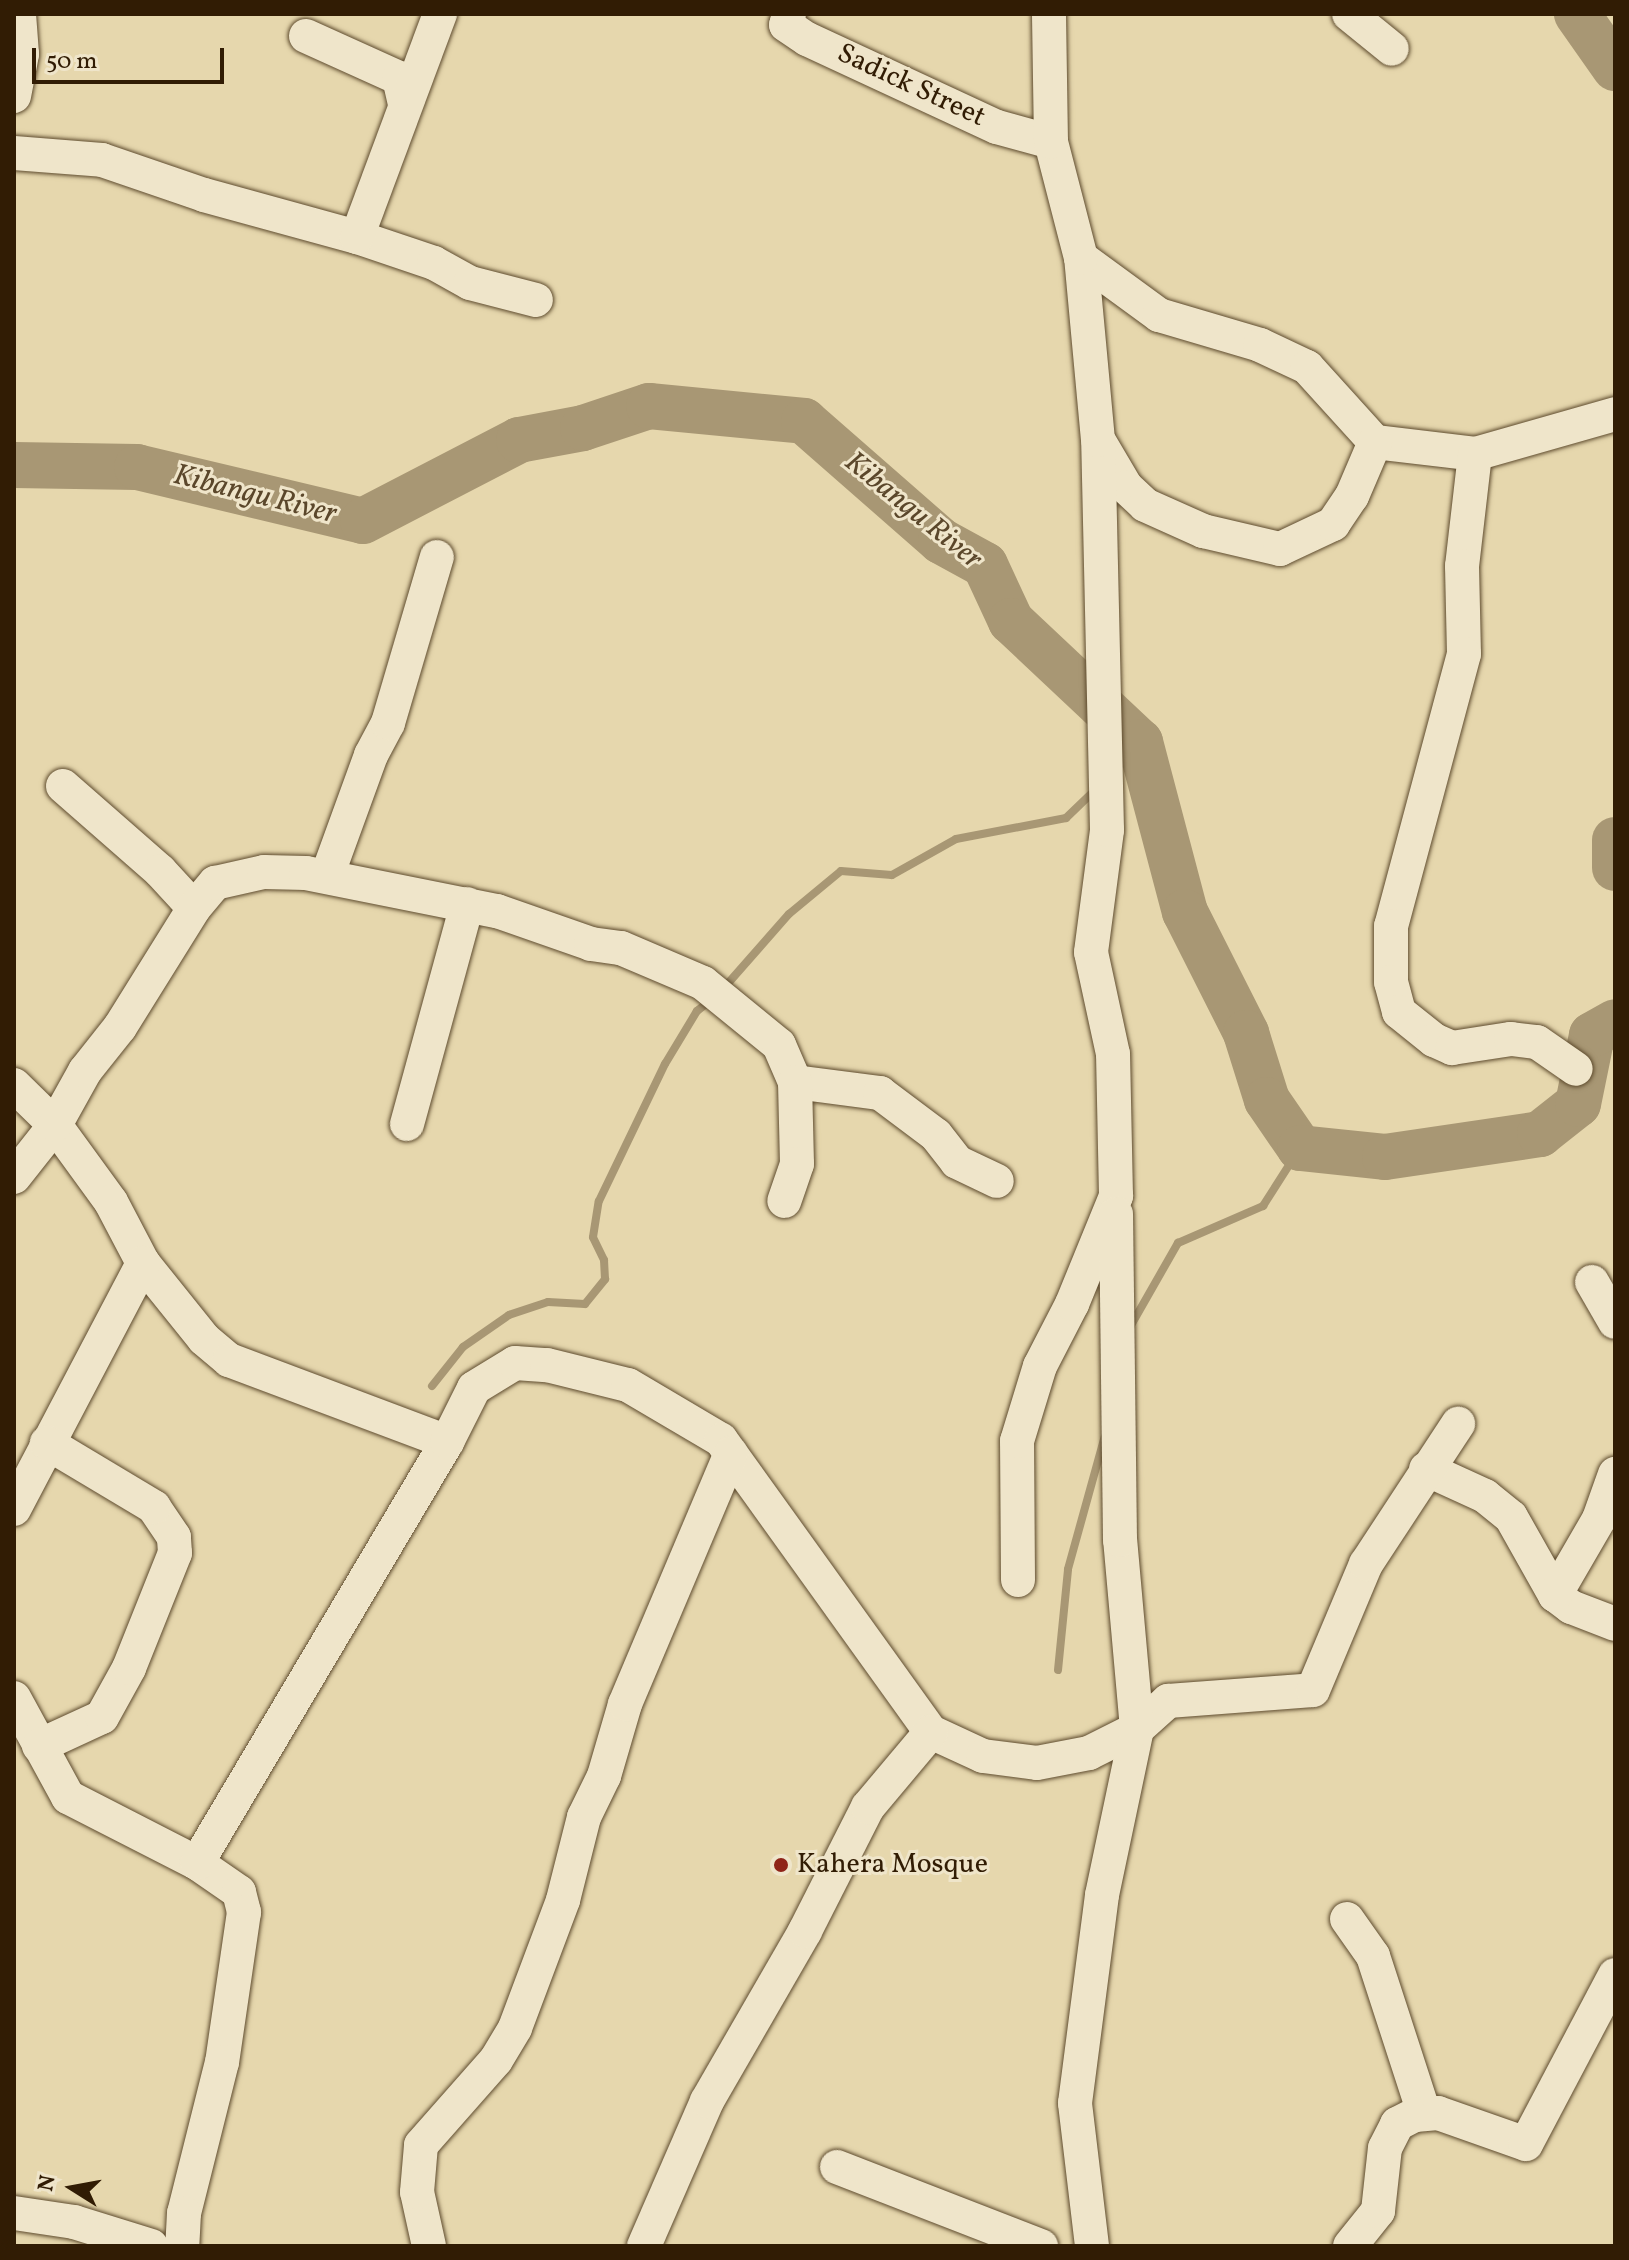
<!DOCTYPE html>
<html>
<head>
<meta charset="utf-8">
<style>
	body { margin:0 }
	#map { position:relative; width:1629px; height:2260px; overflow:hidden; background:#e6d7ad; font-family:Vollkorn,serif }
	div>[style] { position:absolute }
	.stream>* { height:8px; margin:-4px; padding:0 4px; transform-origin:4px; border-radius:4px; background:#a89774 }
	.river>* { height:46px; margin:-23px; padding:0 23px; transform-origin:23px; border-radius:23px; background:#a89774 }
	.roads { filter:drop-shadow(0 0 2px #5e4b2e) drop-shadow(0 0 2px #5e4b2e) }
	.minor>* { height:34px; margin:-17px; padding:0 17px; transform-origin:17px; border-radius:17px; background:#efe5ca }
	.dots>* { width:22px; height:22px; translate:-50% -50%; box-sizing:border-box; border:4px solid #efe5ca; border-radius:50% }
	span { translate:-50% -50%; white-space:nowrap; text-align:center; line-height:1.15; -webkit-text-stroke:6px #efe5ca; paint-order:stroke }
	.street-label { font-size:28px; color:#311c04 }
	.poi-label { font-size:28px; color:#311c04 }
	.left { translate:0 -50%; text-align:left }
	.water-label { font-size:30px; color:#5b472b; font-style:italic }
	.frame { position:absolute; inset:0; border:16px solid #311c04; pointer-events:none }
	.north { position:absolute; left:32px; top:2148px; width:80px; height:80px; -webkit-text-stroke:6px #efe5ca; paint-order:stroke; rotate:281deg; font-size:22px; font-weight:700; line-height:32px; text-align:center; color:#311c04 }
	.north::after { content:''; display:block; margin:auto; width:28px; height:36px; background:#311c04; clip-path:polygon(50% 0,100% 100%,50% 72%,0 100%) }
	.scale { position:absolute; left:32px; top:48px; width:192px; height:36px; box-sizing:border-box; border:4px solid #311c04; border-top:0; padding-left:10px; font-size:24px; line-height:28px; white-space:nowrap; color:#311c04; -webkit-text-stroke:6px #efe5ca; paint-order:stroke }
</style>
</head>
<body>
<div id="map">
	<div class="stream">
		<i style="left:1117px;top:768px;width:35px;rotate:-49deg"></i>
		<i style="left:723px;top:989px;width:100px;rotate:-48.7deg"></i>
		<i style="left:789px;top:914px;width:67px;rotate:-39.6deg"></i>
		<i style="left:841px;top:871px;width:51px;rotate:4.5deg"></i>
		<i style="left:892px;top:875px;width:73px;rotate:-29.4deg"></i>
		<i style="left:956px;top:839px;width:112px;rotate:-10.8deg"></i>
		<i style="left:1066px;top:818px;width:42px;rotate:-44deg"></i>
		<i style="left:1130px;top:1327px;width:97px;rotate:-60.3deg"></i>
		<i style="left:1178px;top:1243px;width:93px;rotate:-23.5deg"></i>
		<i style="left:1263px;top:1206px;width:69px;rotate:-57.5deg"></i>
		<i style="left:432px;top:1386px;width:50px;rotate:-51.5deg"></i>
		<i style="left:463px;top:1347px;width:56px;rotate:-34.8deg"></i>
		<i style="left:509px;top:1315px;width:41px;rotate:-18.4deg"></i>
		<i style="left:548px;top:1302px;width:37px;rotate:3deg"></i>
		<i style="left:585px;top:1304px;width:32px;rotate:-51deg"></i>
		<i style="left:605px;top:1279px;width:19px;rotate:-93deg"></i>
		<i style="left:604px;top:1260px;width:25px;rotate:-116deg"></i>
		<i style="left:593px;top:1237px;width:36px;rotate:-81deg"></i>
		<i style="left:599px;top:1201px;width:152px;rotate:-64.3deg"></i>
		<i style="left:665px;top:1064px;width:62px;rotate:-58.9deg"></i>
		<i style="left:697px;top:1011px;width:16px;rotate:-38deg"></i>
		<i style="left:1058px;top:1670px;width:101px;rotate:-84.3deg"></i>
		<i style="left:1068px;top:1569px;width:138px;rotate:-74.5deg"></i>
	</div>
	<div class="river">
		<i style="left:1577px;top:14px;width:66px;rotate:54.9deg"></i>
		<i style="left:14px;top:465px;width:123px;rotate:0.9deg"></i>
		<i style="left:137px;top:467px;width:232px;rotate:13.4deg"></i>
		<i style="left:363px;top:521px;width:176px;rotate:-27.4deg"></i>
		<i style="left:519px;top:440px;width:65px;rotate:-10.6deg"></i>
		<i style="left:583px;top:428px;width:70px;rotate:-18.4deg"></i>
		<i style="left:649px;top:406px;width:156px;rotate:5.5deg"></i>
		<i style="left:804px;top:421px;width:182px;rotate:41.2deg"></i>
		<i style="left:941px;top:541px;width:50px;rotate:28.6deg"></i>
		<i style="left:985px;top:565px;width:62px;rotate:65.1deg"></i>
		<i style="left:1011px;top:621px;width:177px;rotate:43.2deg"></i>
		<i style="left:1140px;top:742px;width:176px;rotate:75.2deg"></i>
		<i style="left:1185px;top:912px;width:136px;rotate:63.2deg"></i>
		<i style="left:1246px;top:1033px;width:70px;rotate:72.6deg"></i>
		<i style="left:1267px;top:1100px;width:58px;rotate:55.5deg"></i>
		<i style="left:1300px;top:1148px;width:85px;rotate:6deg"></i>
		<i style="left:1385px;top:1157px;width:157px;rotate:-8.4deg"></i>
		<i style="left:1540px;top:1134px;width:48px;rotate:-38.3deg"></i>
		<i style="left:1578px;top:1104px;width:70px;rotate:-78.5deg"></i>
		<i style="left:1592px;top:1035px;width:26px;rotate:-29deg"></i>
		<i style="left:1615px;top:840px;width:28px;rotate:90deg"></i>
	</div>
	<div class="roads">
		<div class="minor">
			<i style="left:789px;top:14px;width:11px;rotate:105deg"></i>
			<i style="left:786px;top:25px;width:25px;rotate:34deg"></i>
			<i style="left:807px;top:39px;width:209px;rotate:24.9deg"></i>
			<i style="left:997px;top:127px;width:56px;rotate:15.5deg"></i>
			<i style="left:1349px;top:14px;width:55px;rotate:39.1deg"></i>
			<i style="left:306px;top:36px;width:102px;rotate:24.3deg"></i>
			<i style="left:399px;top:78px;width:26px;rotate:77deg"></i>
			<i style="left:14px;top:96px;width:43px;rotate:-79.2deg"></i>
			<i style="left:22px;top:54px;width:40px;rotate:-94.3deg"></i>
			<i style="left:14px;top:153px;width:88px;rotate:4.5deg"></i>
			<i style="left:102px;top:160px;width:108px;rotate:18.9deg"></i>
			<i style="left:204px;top:195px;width:159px;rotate:15.4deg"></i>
			<i style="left:357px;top:237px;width:81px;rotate:18.7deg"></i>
			<i style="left:434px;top:263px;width:41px;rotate:29.1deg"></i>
			<i style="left:470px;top:283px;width:68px;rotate:14.4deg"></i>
			<i style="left:357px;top:237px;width:238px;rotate:-69.6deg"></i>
			<i style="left:1081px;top:258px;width:97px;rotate:36.2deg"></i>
			<i style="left:1159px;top:315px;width:105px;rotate:16.5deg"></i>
			<i style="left:1260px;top:345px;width:52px;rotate:25.1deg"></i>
			<i style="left:1307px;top:367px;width:101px;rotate:47.8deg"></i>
			<i style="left:1375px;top:442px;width:101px;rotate:6.8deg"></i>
			<i style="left:1475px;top:454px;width:146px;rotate:-15.9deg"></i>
			<i style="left:1100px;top:443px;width:51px;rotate:59.4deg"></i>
			<i style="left:1126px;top:487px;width:26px;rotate:43deg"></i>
			<i style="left:1145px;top:505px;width:64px;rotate:24.1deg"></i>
			<i style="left:1203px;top:531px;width:79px;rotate:13.2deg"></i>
			<i style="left:1280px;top:549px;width:59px;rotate:-25.3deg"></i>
			<i style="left:1333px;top:524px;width:34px;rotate:-56deg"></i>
			<i style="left:1352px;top:496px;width:59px;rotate:-66.9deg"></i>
			<i style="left:1475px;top:454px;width:113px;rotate:96.6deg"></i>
			<i style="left:1462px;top:566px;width:88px;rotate:88.7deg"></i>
			<i style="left:1464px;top:654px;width:282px;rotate:105deg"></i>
			<i style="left:1391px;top:926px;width:56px;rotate:90deg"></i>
			<i style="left:1391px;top:982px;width:31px;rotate:75deg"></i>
			<i style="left:1399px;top:1012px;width:45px;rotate:38.7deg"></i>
			<i style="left:1434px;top:1040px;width:20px;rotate:24deg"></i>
			<i style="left:1452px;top:1048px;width:60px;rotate:-8.7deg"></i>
			<i style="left:1511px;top:1039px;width:26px;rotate:7deg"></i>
			<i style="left:1537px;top:1042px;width:47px;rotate:34.7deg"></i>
			<i style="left:63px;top:786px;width:129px;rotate:41.2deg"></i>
			<i style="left:160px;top:871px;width:50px;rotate:47.4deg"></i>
			<i style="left:327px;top:876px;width:129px;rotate:-70deg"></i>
			<i style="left:371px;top:755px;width:36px;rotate:-62deg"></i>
			<i style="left:388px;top:723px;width:173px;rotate:-73.6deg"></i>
			<i style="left:795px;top:1082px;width:86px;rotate:7.4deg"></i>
			<i style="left:880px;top:1093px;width:70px;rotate:36.9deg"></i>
			<i style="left:936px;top:1135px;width:34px;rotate:52deg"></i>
			<i style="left:957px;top:1162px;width:44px;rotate:25.4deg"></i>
			<i style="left:14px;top:1085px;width:57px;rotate:44.3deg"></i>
			<i style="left:55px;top:1125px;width:95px;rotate:54deg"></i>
			<i style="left:111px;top:1202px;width:69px;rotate:62.3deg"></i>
			<i style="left:143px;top:1263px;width:97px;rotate:51.2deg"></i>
			<i style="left:204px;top:1339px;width:33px;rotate:40deg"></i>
			<i style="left:229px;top:1360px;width:233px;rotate:20.6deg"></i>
			<i style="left:407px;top:1124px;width:228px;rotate:-74.7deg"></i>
			<i style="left:14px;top:1177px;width:66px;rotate:-51.7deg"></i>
			<i style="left:55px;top:1125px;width:62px;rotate:-60.9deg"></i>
			<i style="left:85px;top:1071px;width:56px;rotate:-51.5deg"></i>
			<i style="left:120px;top:1027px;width:140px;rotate:-58.1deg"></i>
			<i style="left:194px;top:908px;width:33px;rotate:-50deg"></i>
			<i style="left:215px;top:883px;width:50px;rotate:-12.7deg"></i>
			<i style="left:264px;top:872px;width:42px;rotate:1.4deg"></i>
			<i style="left:306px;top:873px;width:195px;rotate:11.3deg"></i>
			<i style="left:497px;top:911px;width:100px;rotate:19.3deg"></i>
			<i style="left:591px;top:944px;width:30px;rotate:8deg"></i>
			<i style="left:621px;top:948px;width:89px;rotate:23.1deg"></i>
			<i style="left:703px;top:983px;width:98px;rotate:39.2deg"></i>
			<i style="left:779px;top:1045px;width:40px;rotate:66.6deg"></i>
			<i style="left:795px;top:1082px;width:82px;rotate:88.6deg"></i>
			<i style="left:797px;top:1164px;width:39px;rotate:109deg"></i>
			<i style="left:1592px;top:1282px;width:46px;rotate:60.1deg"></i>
			<i style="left:1426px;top:1469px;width:65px;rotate:24.6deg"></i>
			<i style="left:1485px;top:1496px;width:33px;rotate:39deg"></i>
			<i style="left:1511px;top:1517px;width:90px;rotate:60.6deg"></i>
			<i style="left:1555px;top:1595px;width:20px;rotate:37deg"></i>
			<i style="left:1571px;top:1607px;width:47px;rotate:21.1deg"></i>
			<i style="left:14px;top:1509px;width:278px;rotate:-62.3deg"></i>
			<i style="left:1018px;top:1580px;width:139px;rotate:-90.4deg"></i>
			<i style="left:1017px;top:1441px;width:78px;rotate:-73deg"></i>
			<i style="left:1040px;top:1366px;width:70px;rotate:-62.7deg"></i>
			<i style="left:1072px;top:1304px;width:117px;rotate:-67.8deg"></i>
			<i style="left:1116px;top:1196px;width:142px;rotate:-91.2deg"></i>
			<i style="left:1113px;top:1054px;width:104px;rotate:-102.2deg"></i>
			<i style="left:1091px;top:952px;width:123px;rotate:-82.5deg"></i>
			<i style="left:1107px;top:830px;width:390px;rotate:-91.3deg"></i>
			<i style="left:1098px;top:440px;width:183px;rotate:-95.3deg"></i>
			<i style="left:1081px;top:258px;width:120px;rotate:-104.5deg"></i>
			<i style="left:1051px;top:142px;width:128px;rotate:-90.9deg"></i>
			<i style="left:1555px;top:1595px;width:88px;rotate:-59.9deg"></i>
			<i style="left:1599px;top:1519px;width:48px;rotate:-70.4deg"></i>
			<i style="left:14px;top:1698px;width:113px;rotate:61.4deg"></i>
			<i style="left:68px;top:1797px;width:145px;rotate:27.1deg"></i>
			<i style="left:197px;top:1863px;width:51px;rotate:34.6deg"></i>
			<i style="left:239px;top:1892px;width:21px;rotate:76deg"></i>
			<i style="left:244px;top:1912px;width:152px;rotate:98.3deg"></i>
			<i style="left:222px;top:2062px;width:156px;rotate:104.1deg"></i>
			<i style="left:184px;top:2213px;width:33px;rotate:93deg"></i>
			<i style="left:39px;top:1746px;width:69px;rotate:-24.7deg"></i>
			<i style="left:102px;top:1717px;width:56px;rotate:-61.1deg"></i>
			<i style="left:129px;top:1668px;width:124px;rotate:-68.2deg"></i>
			<i style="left:175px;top:1553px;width:16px;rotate:-94deg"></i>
			<i style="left:174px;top:1537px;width:36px;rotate:-124deg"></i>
			<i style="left:154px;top:1507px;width:125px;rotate:-149.1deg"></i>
			<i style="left:197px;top:1863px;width:490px;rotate:-59.3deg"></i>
			<i style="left:447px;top:1442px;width:60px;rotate:-63.4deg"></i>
			<i style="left:474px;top:1388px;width:48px;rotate:-31.4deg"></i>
			<i style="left:515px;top:1363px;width:32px;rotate:4deg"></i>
			<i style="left:547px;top:1365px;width:83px;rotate:13.9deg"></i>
			<i style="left:628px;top:1385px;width:108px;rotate:30.6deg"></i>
			<i style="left:721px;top:1440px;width:360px;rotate:54.3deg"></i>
			<i style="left:931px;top:1732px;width:57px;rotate:24.8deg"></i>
			<i style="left:983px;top:1756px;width:54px;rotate:7.4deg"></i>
			<i style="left:1037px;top:1763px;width:53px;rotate:-10.9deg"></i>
			<i style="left:1089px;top:1753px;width:54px;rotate:-26.6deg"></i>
			<i style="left:1137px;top:1729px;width:42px;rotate:-42.1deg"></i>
			<i style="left:1168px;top:1701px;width:145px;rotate:-4.3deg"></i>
			<i style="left:1313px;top:1690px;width:137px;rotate:-67.2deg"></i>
			<i style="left:1366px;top:1564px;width:168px;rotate:-56.7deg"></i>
			<i style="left:1347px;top:1919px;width:45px;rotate:54.9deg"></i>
			<i style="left:1373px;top:1956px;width:165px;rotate:72deg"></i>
			<i style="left:837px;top:2167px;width:219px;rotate:21.2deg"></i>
			<i style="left:14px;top:2213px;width:61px;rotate:8.5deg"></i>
			<i style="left:74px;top:2222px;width:81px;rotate:17.3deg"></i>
			<i style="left:429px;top:2246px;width:55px;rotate:-102.5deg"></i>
			<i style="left:417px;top:2192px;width:47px;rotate:-85.1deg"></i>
			<i style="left:421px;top:2145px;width:113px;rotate:-48.6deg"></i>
			<i style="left:496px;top:2060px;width:37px;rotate:-59deg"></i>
			<i style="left:515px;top:2028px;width:137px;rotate:-69.4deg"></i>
			<i style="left:563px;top:1900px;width:86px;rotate:-75.8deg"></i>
			<i style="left:584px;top:1817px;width:46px;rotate:-64deg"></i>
			<i style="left:604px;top:1776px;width:75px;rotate:-73.7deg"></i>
			<i style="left:625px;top:1704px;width:272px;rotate:-67.1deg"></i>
			<i style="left:644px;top:2246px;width:158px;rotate:-66.5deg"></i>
			<i style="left:707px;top:2101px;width:196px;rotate:-60deg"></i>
			<i style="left:805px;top:1931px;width:139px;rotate:-63.1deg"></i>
			<i style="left:868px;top:1807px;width:98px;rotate:-50deg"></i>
			<i style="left:1092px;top:2246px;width:144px;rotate:-96.8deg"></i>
			<i style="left:1075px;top:2103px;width:210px;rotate:-82.6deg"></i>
			<i style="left:1102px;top:1895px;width:170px;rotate:-78.1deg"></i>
			<i style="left:1137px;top:1729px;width:190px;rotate:-95.1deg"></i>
			<i style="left:1120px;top:1540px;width:326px;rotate:-90.7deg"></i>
			<i style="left:1350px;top:2246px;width:45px;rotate:-51.3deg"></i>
			<i style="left:1378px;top:2211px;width:63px;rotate:-83.7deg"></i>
			<i style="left:1385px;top:2148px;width:27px;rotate:-63deg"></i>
			<i style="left:1397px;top:2124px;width:20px;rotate:-27deg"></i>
			<i style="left:1415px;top:2115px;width:23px;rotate:-5deg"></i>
			<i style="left:1438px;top:2113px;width:93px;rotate:19.4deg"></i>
			<i style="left:1526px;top:2144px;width:191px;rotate:-62.2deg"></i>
		</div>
	</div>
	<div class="dots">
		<i style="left:781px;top:1865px;background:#8f2418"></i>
	</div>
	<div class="street-label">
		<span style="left:911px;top:86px;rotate:25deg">Sadick Street</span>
	</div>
	<div class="poi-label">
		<span class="left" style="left:797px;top:1865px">Kahera Mosque</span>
	</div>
	<div class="water-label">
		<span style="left:255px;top:495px;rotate:14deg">Kibangu River</span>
		<span style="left:913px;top:511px;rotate:39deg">Kibangu River</span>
	</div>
	<div class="frame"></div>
	<div class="north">N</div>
	<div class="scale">50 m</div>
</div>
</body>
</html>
